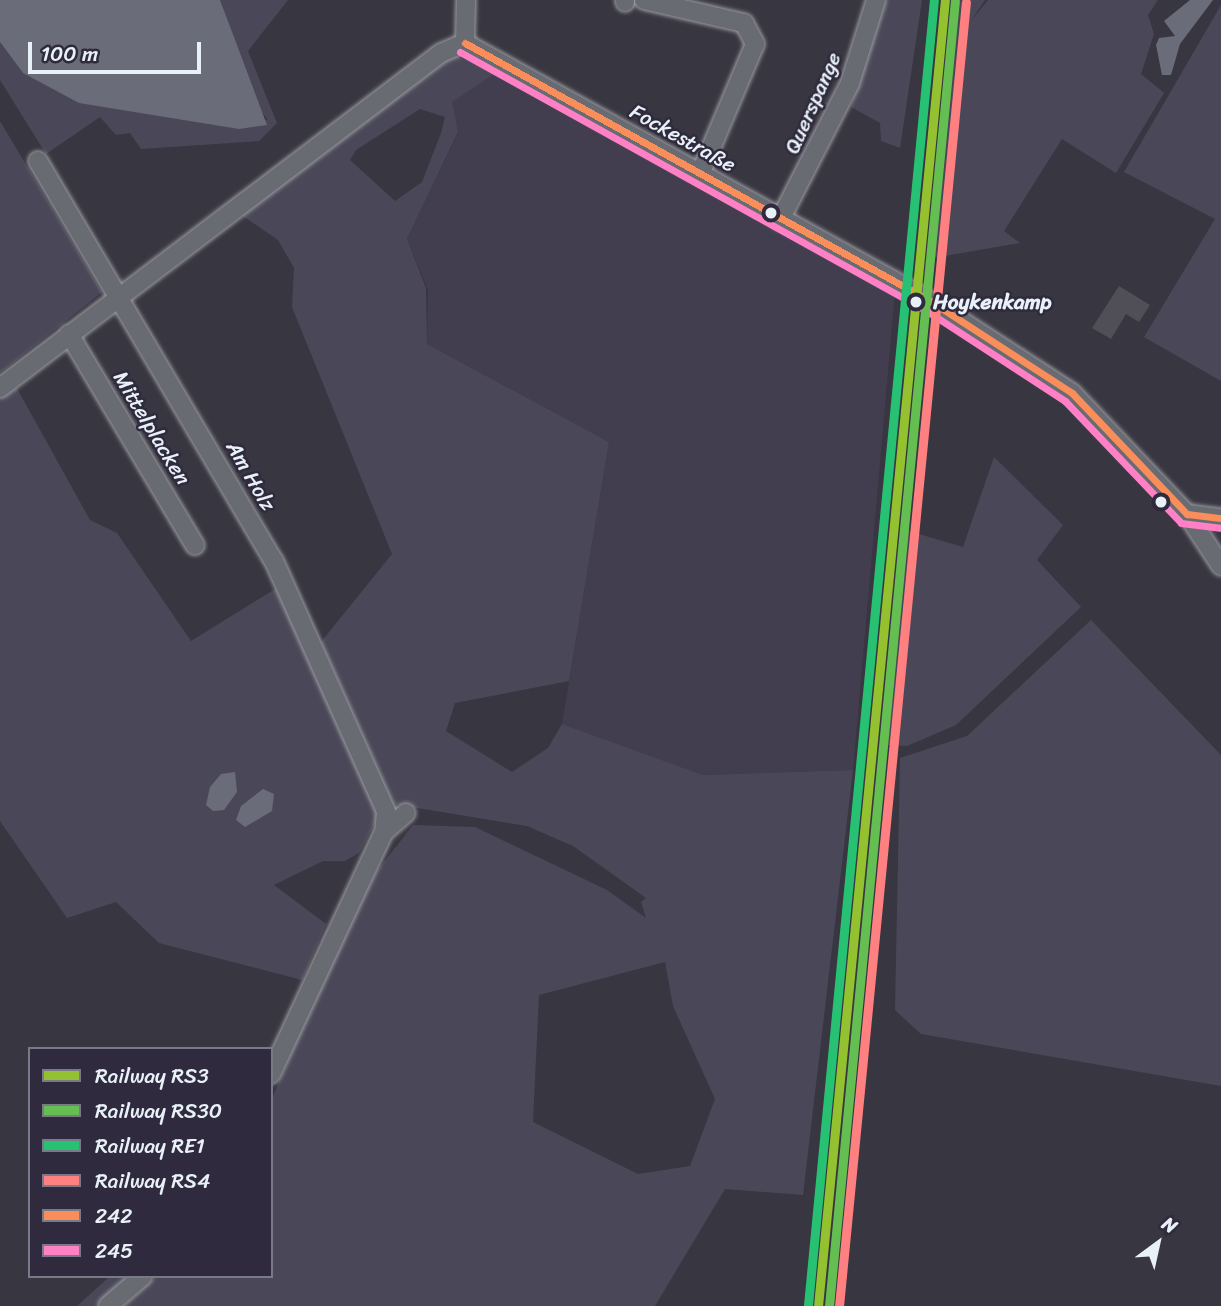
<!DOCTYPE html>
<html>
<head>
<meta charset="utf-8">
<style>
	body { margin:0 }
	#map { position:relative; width:1221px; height:1306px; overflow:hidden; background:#383640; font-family:Sriracha,sans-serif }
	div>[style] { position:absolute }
	.built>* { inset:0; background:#423e4f }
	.green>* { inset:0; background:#4a4858 }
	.water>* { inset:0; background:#6b6c79 }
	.building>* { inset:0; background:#504f57 }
	.roads { filter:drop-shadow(0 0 2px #9c9ca2) drop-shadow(0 0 2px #9c9ca2) }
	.minor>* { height:18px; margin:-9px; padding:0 9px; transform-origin:9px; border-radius:9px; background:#696b72 }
	.bus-1>* { height:7px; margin:-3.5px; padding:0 3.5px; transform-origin:3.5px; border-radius:3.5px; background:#fa8e5a }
	.bus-2>* { height:7px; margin:-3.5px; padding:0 3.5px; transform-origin:3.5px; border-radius:3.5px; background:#ff80c5 }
	.rail-1>* { height:9px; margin:-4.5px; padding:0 4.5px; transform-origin:4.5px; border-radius:4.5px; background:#94c12f }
	.rail-2>* { height:9px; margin:-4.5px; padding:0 4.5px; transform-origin:4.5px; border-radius:4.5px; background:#64be51 }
	.rail-3>* { height:9px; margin:-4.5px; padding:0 4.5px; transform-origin:4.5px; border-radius:4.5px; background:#26c172 }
	.rail-4>* { height:9px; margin:-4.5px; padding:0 4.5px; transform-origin:4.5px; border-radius:4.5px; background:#ff8080 }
	.dots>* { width:19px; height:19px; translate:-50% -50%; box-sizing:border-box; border:4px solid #2f2a3d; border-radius:50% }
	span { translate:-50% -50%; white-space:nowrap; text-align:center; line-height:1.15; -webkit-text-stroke:5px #2f2a3d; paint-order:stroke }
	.street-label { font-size:21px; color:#e8f1f8 }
	.stop-label { font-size:21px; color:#e8f1f8; font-weight:700 }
	.left { translate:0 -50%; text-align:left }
	.legend { position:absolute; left:28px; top:1047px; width:245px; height:231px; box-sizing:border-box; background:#2f2a3d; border:2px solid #797a88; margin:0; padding:9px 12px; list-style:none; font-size:21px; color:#e8f1f8 }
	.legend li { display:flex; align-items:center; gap:14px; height:35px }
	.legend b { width:35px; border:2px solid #797a88 }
	.north { position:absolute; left:1123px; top:1208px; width:70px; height:70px; -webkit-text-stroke:5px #2f2a3d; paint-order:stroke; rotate:33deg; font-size:19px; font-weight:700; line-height:28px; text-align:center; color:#e8f1f8 }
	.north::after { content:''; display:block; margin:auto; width:24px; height:32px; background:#e8f1f8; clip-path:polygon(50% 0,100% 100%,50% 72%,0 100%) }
	.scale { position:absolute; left:28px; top:42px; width:173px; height:32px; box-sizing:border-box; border:4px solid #e8f1f8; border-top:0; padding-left:9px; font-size:21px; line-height:24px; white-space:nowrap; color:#e8f1f8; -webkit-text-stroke:5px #2f2a3d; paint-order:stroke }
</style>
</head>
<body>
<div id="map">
	<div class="built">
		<i style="clip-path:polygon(499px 71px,895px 292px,853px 770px,703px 775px,562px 724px,609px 442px,427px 344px,428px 290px,407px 239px,458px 133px,451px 102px)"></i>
	</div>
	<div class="green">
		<i style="clip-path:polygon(220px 0,288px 0,248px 51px,277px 123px,259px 141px,141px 149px,130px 133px,116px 135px,100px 117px,46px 154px,0 80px,0 42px,23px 73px,268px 120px,254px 103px)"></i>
		<i style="clip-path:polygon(886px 0,922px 0,900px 148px,881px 141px,880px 123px,851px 107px)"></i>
		<i style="clip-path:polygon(959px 0,985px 0,971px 21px,988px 0,1158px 0,1148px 15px,1154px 34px,1141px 74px,1164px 93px,1116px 173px,1062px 139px,1004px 231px,1020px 243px,933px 258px)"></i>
		<i style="clip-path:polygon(1221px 5px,1221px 381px,1144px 337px,1215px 219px,1124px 172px)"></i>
		<i style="clip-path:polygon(evenodd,452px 55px,499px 71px,452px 102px,458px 132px,407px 239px,426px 288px,427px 344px,609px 442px,569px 681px,455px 703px,446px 731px,512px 772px,548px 748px,562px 724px,703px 775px,853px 770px,803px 1195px,725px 1189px,655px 1306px,124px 1306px,157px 1276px,271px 1276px,271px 1101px,355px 899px,413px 825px,475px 827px,607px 890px,646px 918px,641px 902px,646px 898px,573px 846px,527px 826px,393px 804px,321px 642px,392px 554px,292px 307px,294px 268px,278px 240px,240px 214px,452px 55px,420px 109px,445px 117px,441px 133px,422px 182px,395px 201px,350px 160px,356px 150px,420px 109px,452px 55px,665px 962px,673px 1006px,715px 1099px,690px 1166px,638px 1174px,533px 1122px,539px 995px,665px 962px)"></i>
		<i style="clip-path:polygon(0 121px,102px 292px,0 373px)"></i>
		<i style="clip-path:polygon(14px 383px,90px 520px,117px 533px,191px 641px,280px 586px,382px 810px,359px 853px,345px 861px,323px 861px,274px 885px,326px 924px,302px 980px,159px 943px,116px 902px,67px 918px,0 821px,0 399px)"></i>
		<i style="clip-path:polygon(994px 457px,1063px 525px,1037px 560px,1081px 607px,956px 725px,907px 746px,888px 745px,902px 529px,963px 547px)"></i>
		<i style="clip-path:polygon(1091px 620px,1221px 755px,1221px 1086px,921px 1034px,895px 1010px,900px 758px,967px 736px)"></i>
		<i style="clip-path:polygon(110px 1276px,133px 1276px,98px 1306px,77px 1306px)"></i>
	</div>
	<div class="water">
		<i style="clip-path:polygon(0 0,220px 0,267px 125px,239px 129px,79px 103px,23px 73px,0 42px)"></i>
		<i style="clip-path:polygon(1190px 0,1213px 0,1180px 44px,1171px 75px,1162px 75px,1156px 45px,1159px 38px,1175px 36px,1164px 21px)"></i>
		<i style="clip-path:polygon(235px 772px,237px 792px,224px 810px,213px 811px,206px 805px,210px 787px,221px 774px)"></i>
		<i style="clip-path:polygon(263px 789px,274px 794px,272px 811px,245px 827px,236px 820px,241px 806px)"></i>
	</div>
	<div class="building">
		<i style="clip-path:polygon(1119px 286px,1150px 305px,1139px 322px,1126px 314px,1111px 339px,1092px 328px)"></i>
	</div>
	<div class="roads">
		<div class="minor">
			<i style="left:644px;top:0;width:103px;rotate:13deg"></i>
			<i style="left:744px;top:23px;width:24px;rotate:62deg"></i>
			<i style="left:755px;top:44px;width:141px;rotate:112.9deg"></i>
			<i style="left:625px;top:2px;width:2px;rotate:-90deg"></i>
			<i style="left:465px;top:43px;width:534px;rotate:29.01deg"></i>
			<i style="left:932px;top:302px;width:167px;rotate:33deg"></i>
			<i style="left:1072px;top:393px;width:167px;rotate:46.5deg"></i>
			<i style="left:1187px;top:514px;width:34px;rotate:7deg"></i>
			<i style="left:465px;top:43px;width:43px;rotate:-88.7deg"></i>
			<i style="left:38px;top:161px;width:464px;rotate:59.5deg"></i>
			<i style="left:274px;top:561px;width:274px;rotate:65.9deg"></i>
			<i style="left:386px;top:811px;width:21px;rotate:95deg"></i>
			<i style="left:780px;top:220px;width:154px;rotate:-62.9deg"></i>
			<i style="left:850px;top:83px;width:87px;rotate:-72.6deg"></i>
			<i style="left:69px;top:334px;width:246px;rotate:59.2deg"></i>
			<i style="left:0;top:388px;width:554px;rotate:-37.22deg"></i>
			<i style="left:441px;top:53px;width:26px;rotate:-23deg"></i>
			<i style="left:1187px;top:514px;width:62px;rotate:56.8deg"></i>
			<i style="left:271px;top:1074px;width:267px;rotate:-65deg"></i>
			<i style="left:384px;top:832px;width:29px;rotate:-41deg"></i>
			<i style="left:108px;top:1306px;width:46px;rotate:-40.6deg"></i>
		</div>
	</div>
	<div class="bus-1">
		<i style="left:465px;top:43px;width:534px;rotate:29.01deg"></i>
		<i style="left:932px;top:302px;width:167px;rotate:33deg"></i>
		<i style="left:1072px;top:393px;width:167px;rotate:46.5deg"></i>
		<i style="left:1187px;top:514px;width:34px;rotate:7deg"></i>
	</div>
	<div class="bus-2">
		<i style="left:460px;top:52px;width:534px;rotate:29.01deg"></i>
		<i style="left:927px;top:311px;width:165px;rotate:33.1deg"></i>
		<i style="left:1065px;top:401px;width:168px;rotate:46.4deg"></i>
		<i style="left:1181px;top:523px;width:39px;rotate:7deg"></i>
	</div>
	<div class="rail-1">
		<i style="left:818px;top:1306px;width:1312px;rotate:-84.45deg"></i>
	</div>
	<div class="rail-2">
		<i style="left:829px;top:1306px;width:1311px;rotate:-84.49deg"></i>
	</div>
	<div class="rail-3">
		<i style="left:808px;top:1305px;width:1311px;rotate:-84.49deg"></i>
	</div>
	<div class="rail-4">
		<i style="left:839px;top:1306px;width:1310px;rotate:-84.44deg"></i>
	</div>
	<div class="dots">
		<i style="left:771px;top:213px;background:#e8f1f8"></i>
		<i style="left:916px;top:302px;background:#e8f1f8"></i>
		<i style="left:1161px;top:502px;background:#e8f1f8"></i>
	</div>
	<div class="street-label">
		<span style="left:813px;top:103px;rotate:-66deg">Querspange</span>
		<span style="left:683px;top:138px;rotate:29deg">Fockestraße</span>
		<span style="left:152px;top:428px;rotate:59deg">Mittelplacken</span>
		<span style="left:251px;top:476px;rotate:60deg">Am Holz</span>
	</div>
	<div class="stop-label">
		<span class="left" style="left:933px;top:302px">Hoykenkamp</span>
	</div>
	<ul class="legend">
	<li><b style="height:9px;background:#94c12f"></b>Railway RS3</li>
	<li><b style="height:9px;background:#64be51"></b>Railway RS30</li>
	<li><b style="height:9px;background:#26c172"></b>Railway RE1</li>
	<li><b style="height:9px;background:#ff8080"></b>Railway RS4</li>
	<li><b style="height:9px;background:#fa8e5a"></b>242</li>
	<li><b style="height:9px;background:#ff80c5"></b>245</li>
	</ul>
	<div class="north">N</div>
	<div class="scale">100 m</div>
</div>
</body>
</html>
